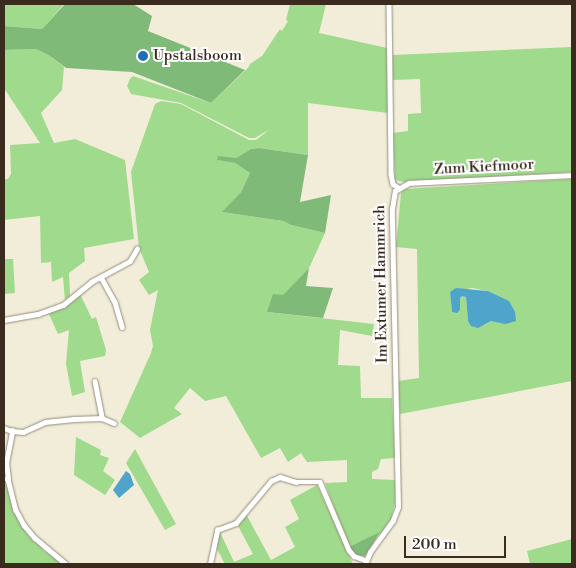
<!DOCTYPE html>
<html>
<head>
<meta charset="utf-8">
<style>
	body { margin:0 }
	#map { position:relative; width:576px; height:568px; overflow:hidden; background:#f2edd9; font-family:"Libre Bodoni",serif }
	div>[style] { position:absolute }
	.green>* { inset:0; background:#9fda8d }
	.forest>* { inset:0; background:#7fba78 }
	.water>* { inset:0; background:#4ea4cb }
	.roads { filter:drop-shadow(0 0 1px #968c7c) drop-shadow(0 0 1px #968c7c) }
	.minor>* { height:4.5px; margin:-2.25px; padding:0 2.25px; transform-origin:2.25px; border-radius:2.25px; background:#fff }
	.dots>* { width:14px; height:14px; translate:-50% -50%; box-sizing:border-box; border:2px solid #fff; border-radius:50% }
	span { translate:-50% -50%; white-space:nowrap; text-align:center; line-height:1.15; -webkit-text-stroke:4px #fff; paint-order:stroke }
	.poi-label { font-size:15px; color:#3b2a1e }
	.left { translate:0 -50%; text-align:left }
	.street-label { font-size:15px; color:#3b2a1e }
	.frame { position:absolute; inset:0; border:5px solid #3b2a1e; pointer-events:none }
	.scale { position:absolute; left:404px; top:536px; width:102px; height:22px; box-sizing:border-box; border:2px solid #3b2a1e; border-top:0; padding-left:6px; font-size:15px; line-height:18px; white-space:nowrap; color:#3b2a1e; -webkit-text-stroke:4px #fff; paint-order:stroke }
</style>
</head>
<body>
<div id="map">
	<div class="green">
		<i style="clip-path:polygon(4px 4px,64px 4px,42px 29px,4px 26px)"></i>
		<i style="clip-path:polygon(290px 4px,326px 4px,319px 33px,387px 48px,388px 113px,308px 103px,308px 155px,259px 148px,251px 149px,236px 158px,218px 160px,235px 163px,250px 173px,241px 192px,223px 212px,283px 221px,291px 225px,325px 233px,309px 268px,267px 312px,374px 324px,372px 336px,340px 330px,338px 365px,360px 366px,361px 398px,392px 398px,395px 458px,381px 459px,378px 469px,372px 472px,372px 479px,395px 480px,395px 503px,391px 519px,381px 533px,349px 547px,325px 483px,347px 482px,347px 460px,307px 462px,301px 453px,288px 462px,280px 448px,261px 458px,226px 396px,205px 401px,190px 388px,174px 408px,182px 414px,140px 438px,120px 422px,151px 353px,153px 346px,150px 330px,158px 290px,149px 295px,139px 280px,149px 272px,139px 248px,131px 172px,155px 104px,161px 101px,181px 104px,249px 140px,256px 140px,270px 129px,255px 138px,249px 138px,181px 103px,131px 94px,127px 86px,130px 79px,133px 76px,211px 103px,248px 68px,250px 64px,262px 56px,280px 29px,282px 31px,288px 21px,286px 20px)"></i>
		<i style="clip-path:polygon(572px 47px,572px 172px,403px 182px,395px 180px,393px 133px,408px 131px,408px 114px,421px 113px,420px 79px,393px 80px,393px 55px)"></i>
		<i style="clip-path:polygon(36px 49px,50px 56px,64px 67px,62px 90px,41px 113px,54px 143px,75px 139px,125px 160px,134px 239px,84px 248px,85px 261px,69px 273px,70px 296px,65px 300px,63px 277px,52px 282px,51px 262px,41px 263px,40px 216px,4px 220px,4px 179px,8px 179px,11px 174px,10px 145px,40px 143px,4px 88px,4px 50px)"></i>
		<i style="clip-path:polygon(evenodd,572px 179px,572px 381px,400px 414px,398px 381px,419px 378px,417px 249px,396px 247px,401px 193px,404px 189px,572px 179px,472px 288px,488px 291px,504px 299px,491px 321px,484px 325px,468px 321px,466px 297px,462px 295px,460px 298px,460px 310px,452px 312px,450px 292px,472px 288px)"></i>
		<i style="clip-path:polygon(4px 259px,13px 259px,15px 293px,4px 294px)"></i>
		<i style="clip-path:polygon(80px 294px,92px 319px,96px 317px,106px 350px,105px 356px,80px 361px,85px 392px,72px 396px,66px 364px,69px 330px,58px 334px,49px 314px)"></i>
		<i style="clip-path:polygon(76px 437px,101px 450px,100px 455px,109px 458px,103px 471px,115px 480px,105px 495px,74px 475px)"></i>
		<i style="clip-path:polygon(135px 449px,176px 524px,165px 530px,126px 463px)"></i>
		<i style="clip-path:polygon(4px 481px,7px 484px,20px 523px,44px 551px,64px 564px,4px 564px)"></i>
		<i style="clip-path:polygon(317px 485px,353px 564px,225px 564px,217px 549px,220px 532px,234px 562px,253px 554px,237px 524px,246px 514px,271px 560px,295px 547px,285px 527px,299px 519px,290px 500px)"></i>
		<i style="clip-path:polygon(572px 539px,572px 564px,530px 564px,527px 551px)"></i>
	</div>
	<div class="forest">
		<i style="clip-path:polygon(65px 4px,133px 4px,152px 16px,148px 31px,245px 70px,211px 103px,132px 72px,66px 68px,50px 56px,36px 49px,4px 50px,4px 26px,42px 29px)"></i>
		<i style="clip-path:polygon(259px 148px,308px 155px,300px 202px,331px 195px,325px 233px,291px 225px,283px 221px,222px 212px,241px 192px,250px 173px,235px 163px,217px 160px,218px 156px,236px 158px,251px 149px)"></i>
		<i style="clip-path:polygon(309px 268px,306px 286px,333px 288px,323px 318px,267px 312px,273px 294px,283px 295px)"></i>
		<i style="clip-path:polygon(380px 532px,365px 556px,355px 555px,349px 547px)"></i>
	</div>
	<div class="water">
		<i style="clip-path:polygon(456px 288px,488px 291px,509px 301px,515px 312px,516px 321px,505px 324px,491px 321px,478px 328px,471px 326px,468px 321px,466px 297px,462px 296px,460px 298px,460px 310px,457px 313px,452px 312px,450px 292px)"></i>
		<i style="clip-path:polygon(126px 471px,130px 474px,134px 485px,119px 498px,113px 490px)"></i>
	</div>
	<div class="roads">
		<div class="minor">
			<i style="left:389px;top:4px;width:170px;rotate:89.3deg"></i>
			<i style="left:391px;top:174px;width:10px;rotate:79deg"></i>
			<i style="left:393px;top:184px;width:7px;rotate:34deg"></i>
			<i style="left:101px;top:277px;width:29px;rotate:61deg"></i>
			<i style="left:115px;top:302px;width:26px;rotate:74deg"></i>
			<i style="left:4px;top:320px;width:35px;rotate:-10deg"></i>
			<i style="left:38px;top:314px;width:27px;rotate:-20deg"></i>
			<i style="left:63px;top:305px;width:36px;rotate:-39deg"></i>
			<i style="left:91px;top:282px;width:44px;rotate:-28.3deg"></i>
			<i style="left:130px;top:261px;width:14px;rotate:-60deg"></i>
			<i style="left:95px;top:381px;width:38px;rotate:79deg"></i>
			<i style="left:4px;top:428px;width:9px;rotate:21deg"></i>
			<i style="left:12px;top:431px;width:11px;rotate:5deg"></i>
			<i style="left:23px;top:432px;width:24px;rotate:-24deg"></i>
			<i style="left:45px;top:422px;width:29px;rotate:-6deg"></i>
			<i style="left:74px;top:419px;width:28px;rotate:-2deg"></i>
			<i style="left:102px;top:418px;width:13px;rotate:23deg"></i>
			<i style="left:4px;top:479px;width:4px"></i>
			<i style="left:8px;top:479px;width:32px;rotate:76deg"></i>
			<i style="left:16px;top:510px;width:17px;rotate:62deg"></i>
			<i style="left:24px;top:525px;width:17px;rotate:50deg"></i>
			<i style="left:35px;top:538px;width:40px;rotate:40deg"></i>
			<i style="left:8px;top:479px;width:16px;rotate:-97deg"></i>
			<i style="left:6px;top:463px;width:33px;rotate:-79deg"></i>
			<i style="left:210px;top:564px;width:35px;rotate:-78deg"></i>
			<i style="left:217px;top:530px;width:20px;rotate:-20deg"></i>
			<i style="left:236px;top:523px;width:55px;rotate:-50.2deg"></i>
			<i style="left:271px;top:481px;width:10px;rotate:-24deg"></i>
			<i style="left:280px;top:477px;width:17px;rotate:17deg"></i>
			<i style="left:296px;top:482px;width:24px"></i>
			<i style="left:320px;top:482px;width:74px;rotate:66.9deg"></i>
			<i style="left:349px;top:550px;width:8px;rotate:50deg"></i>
			<i style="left:354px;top:556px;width:12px;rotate:20deg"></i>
			<i style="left:365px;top:564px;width:13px;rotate:-67deg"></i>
			<i style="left:370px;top:552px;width:39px;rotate:-54deg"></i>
			<i style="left:393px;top:520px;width:14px;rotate:-69deg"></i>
			<i style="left:398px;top:507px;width:298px;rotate:-91.2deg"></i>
			<i style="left:392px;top:209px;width:18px;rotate:-81deg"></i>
			<i style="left:395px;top:191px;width:16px;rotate:-30deg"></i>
			<i style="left:409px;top:183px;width:163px;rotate:-2.8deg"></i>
		</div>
	</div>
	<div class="dots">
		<i style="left:143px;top:56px;background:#1f6fb2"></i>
	</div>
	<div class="poi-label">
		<span class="left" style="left:153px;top:56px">Upstalsboom</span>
	</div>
	<div class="street-label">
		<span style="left:484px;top:167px;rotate:-3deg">Zum Kiefmoor</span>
		<span style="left:381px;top:284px;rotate:-91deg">Im Extumer Hammrich</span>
	</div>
	<div class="frame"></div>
	<div class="scale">200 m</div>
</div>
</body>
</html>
